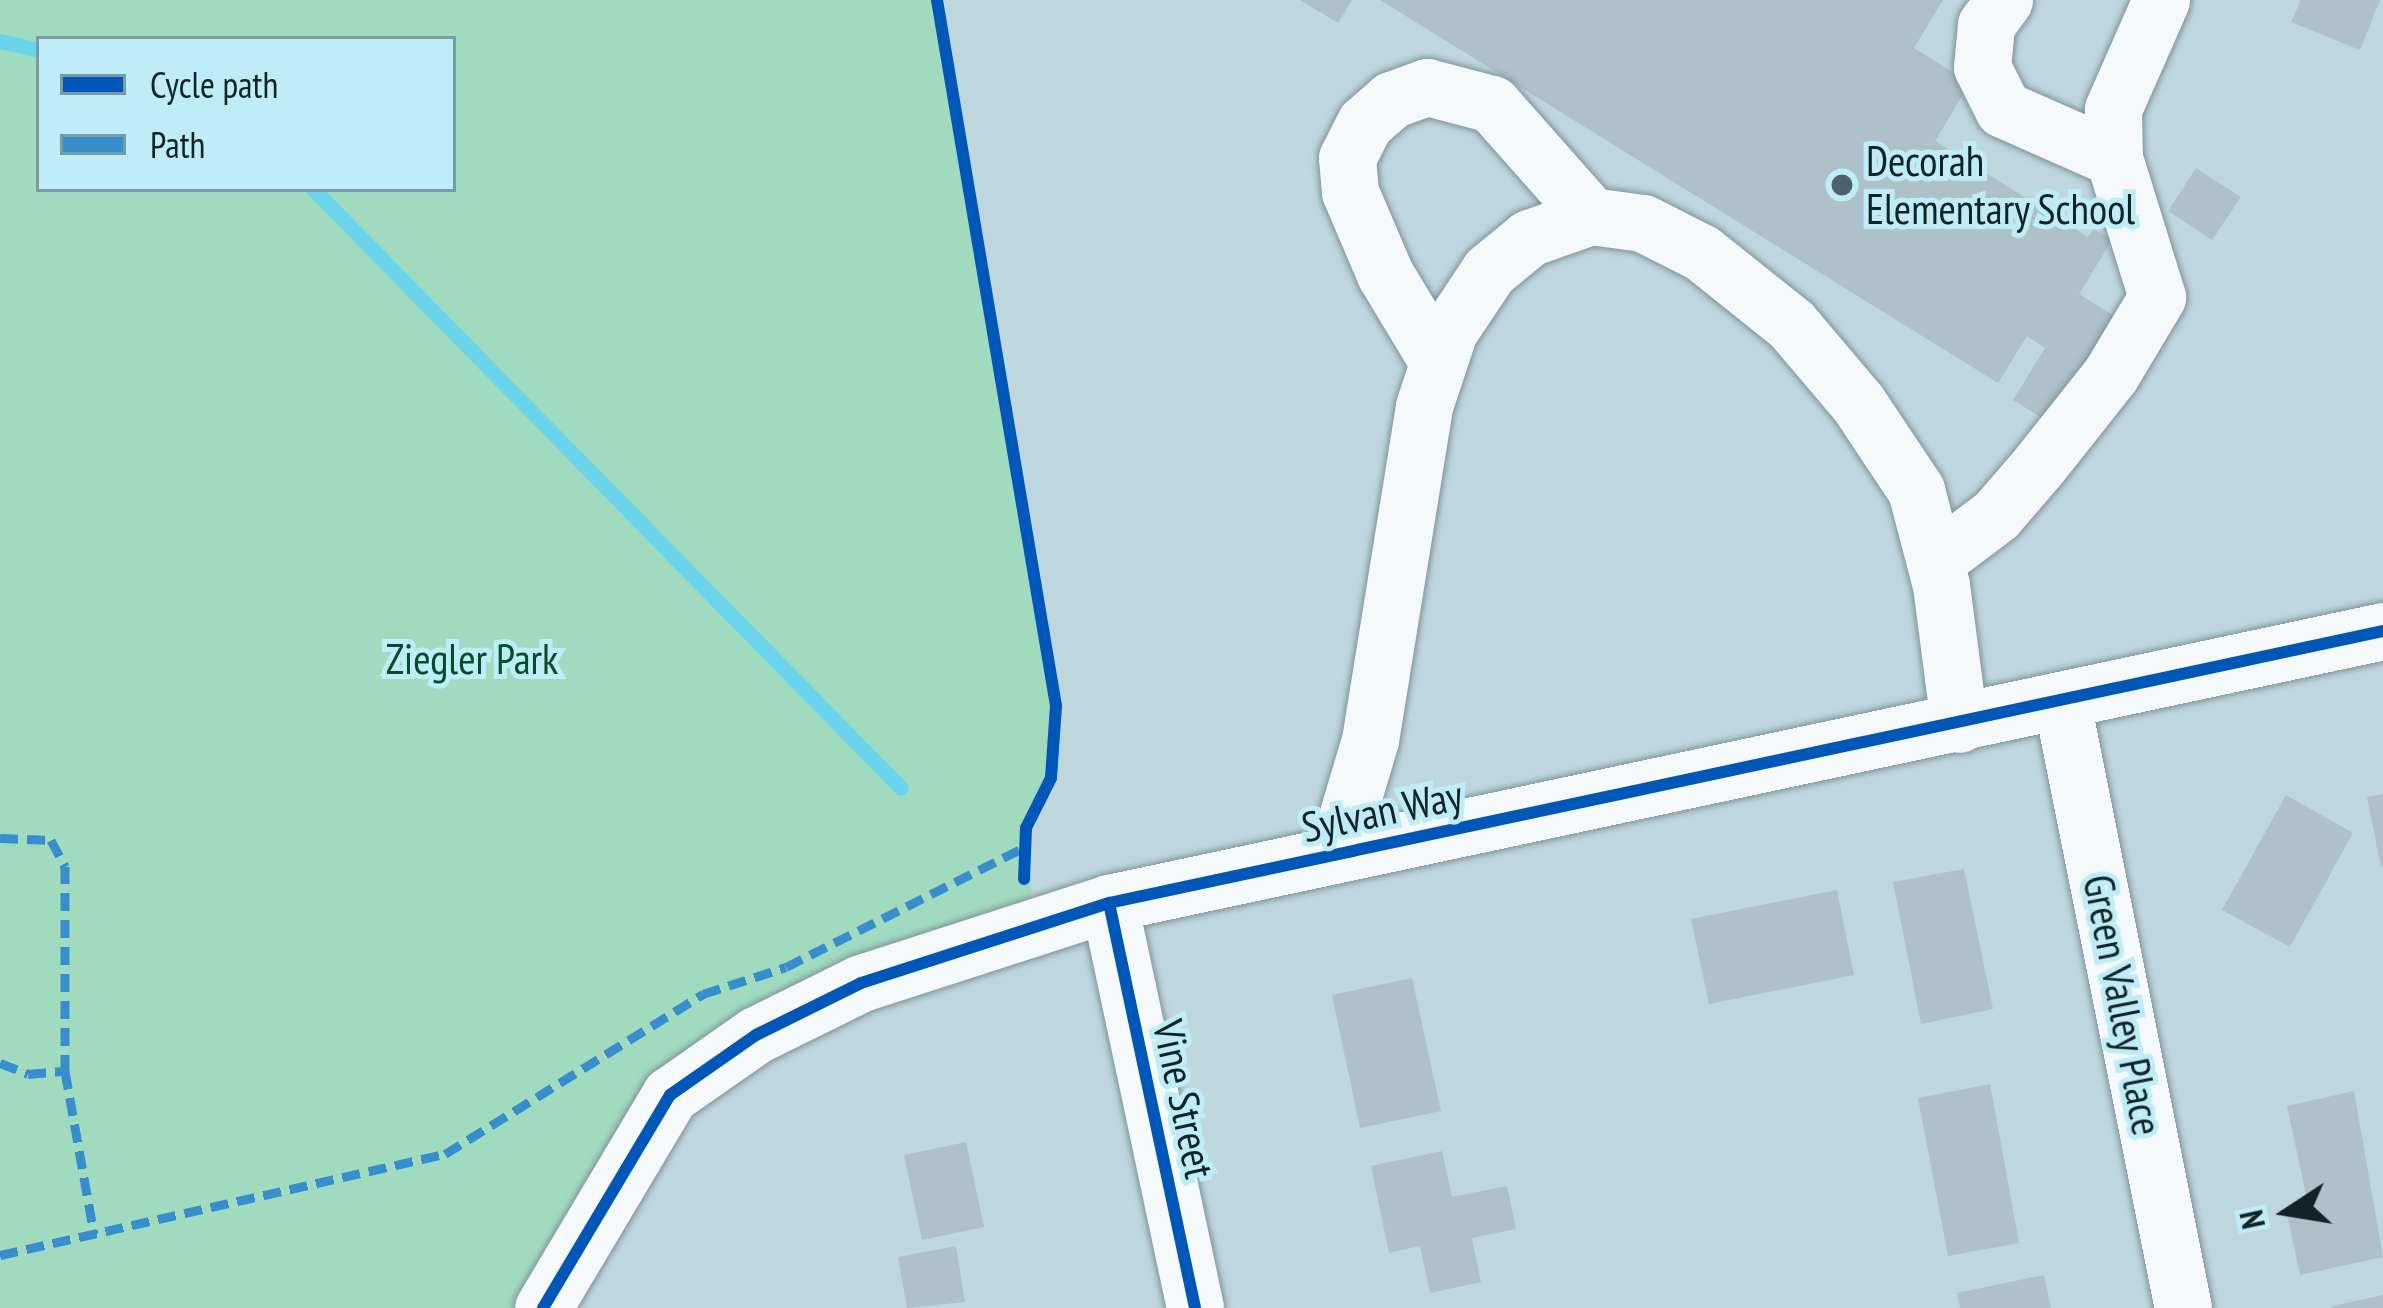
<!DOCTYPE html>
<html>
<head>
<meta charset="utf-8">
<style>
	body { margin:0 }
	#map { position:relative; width:2383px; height:1308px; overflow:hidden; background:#bed7de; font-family:"PT Sans Narrow",sans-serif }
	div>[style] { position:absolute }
	.green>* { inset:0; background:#a1dbbf }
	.stream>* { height:15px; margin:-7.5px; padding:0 7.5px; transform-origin:7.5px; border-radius:7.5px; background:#6ad4eb }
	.building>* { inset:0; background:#aec0c8 }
	.roads { filter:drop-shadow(0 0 3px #809399) drop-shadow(0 0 3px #809399) }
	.minor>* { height:57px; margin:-28.5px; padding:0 28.5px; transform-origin:28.5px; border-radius:28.5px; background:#f5f9fa }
	.quiet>* { height:9px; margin-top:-4.5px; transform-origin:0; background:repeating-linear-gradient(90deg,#368ecc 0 18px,transparent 0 27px) }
	.cycleway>* { height:12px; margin:-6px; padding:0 6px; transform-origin:6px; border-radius:6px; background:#0057b8 }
	.dots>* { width:33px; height:33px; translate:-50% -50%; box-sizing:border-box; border:6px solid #beedf8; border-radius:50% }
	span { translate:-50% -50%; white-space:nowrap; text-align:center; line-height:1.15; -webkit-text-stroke:10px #beedf8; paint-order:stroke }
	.poi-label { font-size:42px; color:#112327 }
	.left { translate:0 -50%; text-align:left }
	.park-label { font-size:42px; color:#024e28 }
	.street-label { font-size:42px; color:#112327 }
	.legend { position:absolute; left:36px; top:36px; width:420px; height:156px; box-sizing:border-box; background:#beedf8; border:3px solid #799ca4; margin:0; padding:15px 21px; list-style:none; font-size:36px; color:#112327 }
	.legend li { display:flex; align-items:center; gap:24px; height:60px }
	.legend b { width:60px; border:3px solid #799ca4 }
	.north { position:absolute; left:2227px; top:1152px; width:120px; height:120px; -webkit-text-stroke:9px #beedf8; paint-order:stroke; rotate:258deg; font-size:33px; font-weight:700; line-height:48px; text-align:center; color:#112327 }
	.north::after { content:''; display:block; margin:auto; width:42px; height:54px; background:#112327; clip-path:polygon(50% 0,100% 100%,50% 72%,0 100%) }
</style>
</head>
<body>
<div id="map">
	<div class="green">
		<i style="clip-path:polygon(evenodd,0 0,937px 0,1056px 706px,1051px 778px,1026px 828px,1034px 922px,670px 1094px,543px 1308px,0 1308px,0 0,39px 39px,453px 39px,453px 189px,39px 189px,39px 39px)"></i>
	</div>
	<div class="stream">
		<i style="left:0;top:41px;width:40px;rotate:13deg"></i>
		<i style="left:313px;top:189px;width:839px;rotate:45.53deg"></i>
	</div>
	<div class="building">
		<i style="clip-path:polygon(1300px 0,1352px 0,1338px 23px)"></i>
		<i style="clip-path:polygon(1380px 0,1943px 0,1914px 48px,1970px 83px,1935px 141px,2088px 237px,2094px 229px,2112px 240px,2079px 294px,2121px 320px,2055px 426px,2013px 400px,2045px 348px,2027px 336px,1998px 383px)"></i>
		<i style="clip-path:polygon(2301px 0,2380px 0,2360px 50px,2291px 22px)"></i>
		<i style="clip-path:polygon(2196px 168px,2241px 197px,2212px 240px,2168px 211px)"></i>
		<i style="clip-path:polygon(2383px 794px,2383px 867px,2381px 867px,2367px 797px)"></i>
		<i style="clip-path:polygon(2286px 795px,2353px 833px,2290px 947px,2222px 910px)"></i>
		<i style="clip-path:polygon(1964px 869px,1993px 1009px,1921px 1024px,1893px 882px)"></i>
		<i style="clip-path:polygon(1837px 890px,1854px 975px,1709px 1004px,1691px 919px)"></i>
		<i style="clip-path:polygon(1412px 978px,1441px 1111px,1360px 1128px,1332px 995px)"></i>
		<i style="clip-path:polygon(1990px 1084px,2019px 1243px,1948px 1256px,1918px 1098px)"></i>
		<i style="clip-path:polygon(2354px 1091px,2383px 1257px,2300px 1275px,2286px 1209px,2308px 1204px,2287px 1106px)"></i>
		<i style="clip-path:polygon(966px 1142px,984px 1227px,922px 1240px,904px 1155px)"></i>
		<i style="clip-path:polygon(1442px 1151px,1452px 1197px,1507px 1186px,1516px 1229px,1472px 1238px,1481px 1282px,1430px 1293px,1420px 1246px,1389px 1253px,1371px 1166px)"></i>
		<i style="clip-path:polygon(956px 1246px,965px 1302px,907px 1308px,898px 1257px)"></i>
		<i style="clip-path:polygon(2044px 1275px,2051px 1308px,1960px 1308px,1957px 1293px)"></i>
		<i style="clip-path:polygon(2383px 1295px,2383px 1308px,2332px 1308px,2332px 1306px)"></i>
	</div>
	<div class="roads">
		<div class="minor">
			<i style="left:2004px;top:0;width:31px;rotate:126deg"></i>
			<i style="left:1986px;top:25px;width:42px;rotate:95.4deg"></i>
			<i style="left:1982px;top:67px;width:47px;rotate:63.4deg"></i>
			<i style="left:2003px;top:109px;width:121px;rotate:23.8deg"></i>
			<i style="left:1438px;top:362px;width:103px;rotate:-121.1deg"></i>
			<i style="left:1385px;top:274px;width:89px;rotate:-113.1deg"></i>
			<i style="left:1350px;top:192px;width:34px;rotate:-95deg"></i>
			<i style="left:1347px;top:158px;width:39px;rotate:-63deg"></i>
			<i style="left:1365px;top:123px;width:35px;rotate:-41deg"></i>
			<i style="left:1391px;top:100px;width:38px;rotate:-20deg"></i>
			<i style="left:1427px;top:87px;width:67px;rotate:14.7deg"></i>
			<i style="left:1492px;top:104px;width:149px;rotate:48.5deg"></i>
			<i style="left:1935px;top:561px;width:76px;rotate:-37deg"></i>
			<i style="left:1996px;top:515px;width:66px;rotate:-49.3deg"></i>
			<i style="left:2039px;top:465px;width:116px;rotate:-51.6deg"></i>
			<i style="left:2111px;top:374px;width:90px;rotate:-59.1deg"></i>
			<i style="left:2157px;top:297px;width:145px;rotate:-107.2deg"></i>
			<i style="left:2114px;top:158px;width:49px;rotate:-91.2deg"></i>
			<i style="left:2113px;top:109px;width:119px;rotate:-66.2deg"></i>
			<i style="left:2062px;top:703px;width:617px;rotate:78.69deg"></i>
			<i style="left:1336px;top:854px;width:119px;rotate:-73.4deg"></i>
			<i style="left:1370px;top:740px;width:338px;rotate:-80.8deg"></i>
			<i style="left:1424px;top:406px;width:79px;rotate:-71.6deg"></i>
			<i style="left:1449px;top:331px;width:72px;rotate:-56.3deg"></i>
			<i style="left:1489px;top:271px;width:52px;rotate:-39.5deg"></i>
			<i style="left:1529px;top:238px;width:66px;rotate:-19.5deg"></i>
			<i style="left:1591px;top:216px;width:52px;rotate:7.7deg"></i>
			<i style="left:1643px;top:223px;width:66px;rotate:27deg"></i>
			<i style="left:1702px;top:253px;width:114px;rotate:38.6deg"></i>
			<i style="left:1791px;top:324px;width:104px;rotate:49.7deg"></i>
			<i style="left:1858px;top:403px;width:105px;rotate:56.3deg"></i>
			<i style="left:1916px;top:490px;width:98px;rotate:75.3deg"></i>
			<i style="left:1941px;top:585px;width:140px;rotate:82.6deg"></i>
			<i style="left:1109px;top:903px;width:414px;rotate:78deg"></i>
			<i style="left:543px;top:1308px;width:248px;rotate:-59.2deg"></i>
			<i style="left:670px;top:1095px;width:105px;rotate:-34.9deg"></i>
			<i style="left:756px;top:1035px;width:117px;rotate:-26.3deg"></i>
			<i style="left:861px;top:983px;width:261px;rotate:-17.9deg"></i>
			<i style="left:1109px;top:903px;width:1303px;rotate:-12.05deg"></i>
		</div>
	</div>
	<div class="quiet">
		<i style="left:0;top:838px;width:51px;rotate:2.2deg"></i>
		<i style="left:51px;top:840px;width:30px;rotate:62deg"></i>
		<i style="left:65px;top:866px;width:205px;rotate:90deg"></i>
		<i style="left:65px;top:1071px;width:165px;rotate:79.9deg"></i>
		<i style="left:0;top:1063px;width:30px;rotate:21deg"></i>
		<i style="left:28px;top:1074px;width:37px;rotate:-5deg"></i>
		<i style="left:0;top:1255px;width:456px;rotate:-12.8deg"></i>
		<i style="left:445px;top:1154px;width:304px;rotate:-31.8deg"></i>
		<i style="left:703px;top:994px;width:87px;rotate:-18deg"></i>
		<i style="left:786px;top:967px;width:265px;rotate:-26.7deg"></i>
	</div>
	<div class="cycleway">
		<i style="left:937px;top:0;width:716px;rotate:80.43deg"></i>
		<i style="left:1056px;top:706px;width:72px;rotate:94deg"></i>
		<i style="left:1051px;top:778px;width:56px;rotate:116.6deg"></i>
		<i style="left:1026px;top:828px;width:51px;rotate:92.2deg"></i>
		<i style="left:1109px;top:903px;width:414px;rotate:78deg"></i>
		<i style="left:543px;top:1308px;width:248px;rotate:-59.2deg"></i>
		<i style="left:670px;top:1095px;width:105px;rotate:-34.9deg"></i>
		<i style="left:756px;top:1035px;width:117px;rotate:-26.3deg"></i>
		<i style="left:861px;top:983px;width:261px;rotate:-17.9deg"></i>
		<i style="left:1109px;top:903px;width:1303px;rotate:-12.05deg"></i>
	</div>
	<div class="dots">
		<i style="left:1842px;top:185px;background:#4e6267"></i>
	</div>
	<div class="poi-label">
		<span class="left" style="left:1866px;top:185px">Decorah<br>Elementary School</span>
	</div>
	<div class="park-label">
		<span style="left:472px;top:659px">Ziegler Park</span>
	</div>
	<div class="street-label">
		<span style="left:1382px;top:811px;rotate:-12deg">Sylvan Way</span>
		<span style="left:2123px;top:1005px;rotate:79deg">Green Valley Place</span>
		<span style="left:1184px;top:1099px;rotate:78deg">Vine Street</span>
	</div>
	<ul class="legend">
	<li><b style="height:15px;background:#0057b8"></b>Cycle path</li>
	<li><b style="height:15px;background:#368ecc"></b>Path</li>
	</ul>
	<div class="north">N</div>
</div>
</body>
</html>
